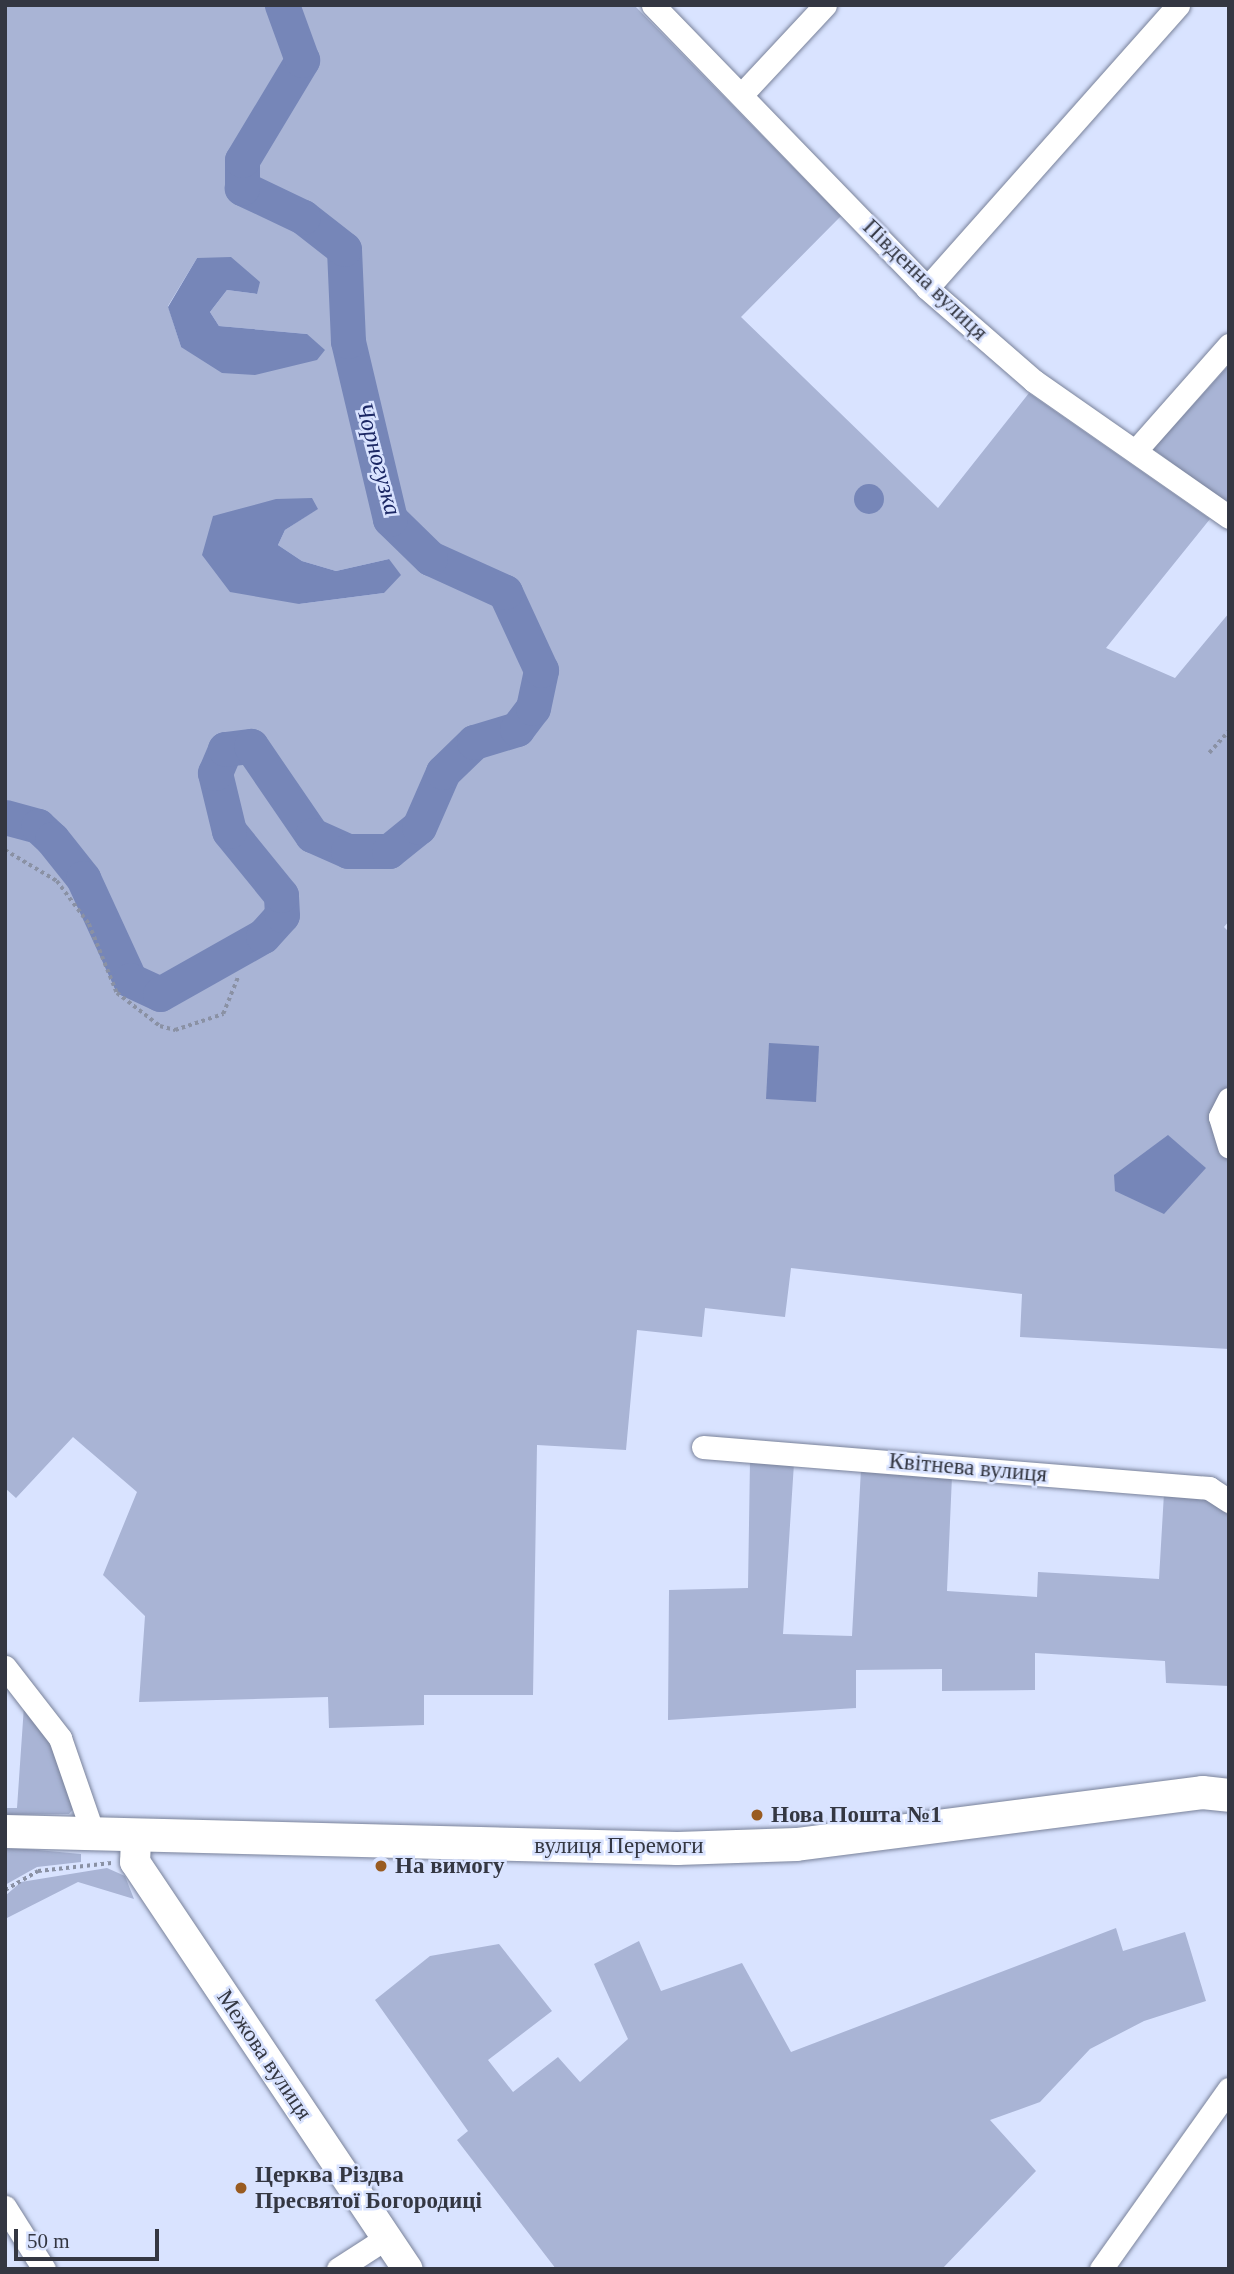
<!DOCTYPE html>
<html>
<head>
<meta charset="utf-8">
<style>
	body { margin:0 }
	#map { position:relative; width:1234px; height:2274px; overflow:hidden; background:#d9e3ff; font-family:Georgia,serif }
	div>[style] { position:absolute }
	.green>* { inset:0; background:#a9b4d5 }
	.water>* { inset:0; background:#7686b8 }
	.round { border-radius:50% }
	.river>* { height:35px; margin:-17.5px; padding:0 17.5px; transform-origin:17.5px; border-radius:17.5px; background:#7686b8 }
	.path>* { height:3.5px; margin-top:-1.75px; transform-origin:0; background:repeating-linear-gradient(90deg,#8a91a4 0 3.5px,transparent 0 7px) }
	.roads { filter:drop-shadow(0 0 2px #79829a) drop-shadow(0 0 2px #79829a) }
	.minor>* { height:23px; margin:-11.5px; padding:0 11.5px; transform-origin:11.5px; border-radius:11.5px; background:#fff }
	.tertiary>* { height:30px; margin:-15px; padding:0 15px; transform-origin:15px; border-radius:15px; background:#fff }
	.secondary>* { height:33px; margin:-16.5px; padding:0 16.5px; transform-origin:16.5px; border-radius:16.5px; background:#fff }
	.dots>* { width:19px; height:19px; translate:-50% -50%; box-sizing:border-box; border:4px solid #d9e3ff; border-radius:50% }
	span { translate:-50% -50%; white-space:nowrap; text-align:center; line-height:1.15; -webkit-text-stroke:5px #d9e3ff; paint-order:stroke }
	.street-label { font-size:23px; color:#343742 }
	.poi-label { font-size:23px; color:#343742; font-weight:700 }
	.left { translate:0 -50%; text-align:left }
	.water-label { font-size:24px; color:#1b2764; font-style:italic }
	.frame { position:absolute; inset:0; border:7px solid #343742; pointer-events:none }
	.scale { position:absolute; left:14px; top:2229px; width:145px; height:32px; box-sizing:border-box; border:4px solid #343742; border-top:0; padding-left:9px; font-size:21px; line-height:24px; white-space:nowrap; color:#343742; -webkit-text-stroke:5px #d9e3ff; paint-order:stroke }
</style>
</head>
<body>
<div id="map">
	<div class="green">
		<i style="clip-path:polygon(evenodd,5px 5px,634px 5px,841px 216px,741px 317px,938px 508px,1029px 393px,1210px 519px,1106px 648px,1175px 678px,1229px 613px,1229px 921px,1224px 927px,1229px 932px,1229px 1349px,1020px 1337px,1022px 1294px,791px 1268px,785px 1317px,705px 1308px,702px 1337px,637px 1330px,626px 1450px,537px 1445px,533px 1695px,424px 1695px,424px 1725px,329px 1728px,328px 1697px,139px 1702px,145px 1616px,103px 1575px,137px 1492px,73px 1437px,16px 1498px,5px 1488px,5px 5px,197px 258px,257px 294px,227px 290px,210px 312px,219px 326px,307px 334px,181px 347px,168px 306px,197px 258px,5px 5px,317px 509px,285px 530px,278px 545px,302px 561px,336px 571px,389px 559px,384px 593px,299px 604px,213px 516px,317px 509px)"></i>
		<i style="clip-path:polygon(1229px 365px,1229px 505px,1153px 449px)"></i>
		<i style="clip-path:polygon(750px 1460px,794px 1463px,783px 1634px,852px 1636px,861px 1469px,952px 1476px,947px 1591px,1037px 1597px,1038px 1572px,1159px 1579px,1164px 1493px,1206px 1496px,1228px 1515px,1229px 1686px,1166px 1683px,1165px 1661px,1035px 1653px,1035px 1690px,942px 1691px,942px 1669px,856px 1670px,856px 1708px,668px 1720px,669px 1590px,748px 1588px)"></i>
		<i style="clip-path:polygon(24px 1706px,55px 1740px,75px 1807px,69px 1814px,5px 1815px,5px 1808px,17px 1808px)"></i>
		<i style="clip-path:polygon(5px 1847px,81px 1854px,81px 1862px,37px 1867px,5px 1885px)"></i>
		<i style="clip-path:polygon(107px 1868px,125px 1876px,134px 1899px,78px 1882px,5px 1919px,5px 1896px,21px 1882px)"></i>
		<i style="clip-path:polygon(1116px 1928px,1123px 1951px,1185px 1932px,1206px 2001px,1144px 2021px,1090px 2049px,1040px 2102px,990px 2120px,1036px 2171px,942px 2269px,556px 2269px,457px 2140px,468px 2131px,375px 2000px,430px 1956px,499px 1944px,552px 2011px,488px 2060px,513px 2092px,558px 2057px,580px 2082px,628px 2039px,594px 1964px,639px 1941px,661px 1991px,742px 1963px,791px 2052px)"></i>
	</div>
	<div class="water">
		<i style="clip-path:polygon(231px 257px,260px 282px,257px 294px,227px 290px,210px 312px,219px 326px,307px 334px,325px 350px,317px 360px,255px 375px,222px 373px,181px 347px,168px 307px,197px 258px)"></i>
		<i class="round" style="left:854px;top:484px;width:30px;height:30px"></i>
		<i style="clip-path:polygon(312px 498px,318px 509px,285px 530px,278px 545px,302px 561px,336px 571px,389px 559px,401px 575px,384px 593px,299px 604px,230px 592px,202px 555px,213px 516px,276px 499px)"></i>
		<i style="clip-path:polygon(769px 1043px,819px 1046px,816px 1102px,766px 1099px)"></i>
		<i style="clip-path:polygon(1168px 1135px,1206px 1168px,1164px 1214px,1115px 1191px,1114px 1175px)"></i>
	</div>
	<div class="river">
		<i style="left:5px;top:817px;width:34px;rotate:15deg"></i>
		<i style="left:38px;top:826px;width:19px;rotate:43deg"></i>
		<i style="left:52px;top:839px;width:50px;rotate:51.5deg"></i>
		<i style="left:83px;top:878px;width:112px;rotate:65.3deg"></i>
		<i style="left:130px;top:980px;width:33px;rotate:25deg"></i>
		<i style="left:160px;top:994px;width:118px;rotate:-29.4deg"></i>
		<i style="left:263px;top:936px;width:28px;rotate:-48deg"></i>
		<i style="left:282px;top:915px;width:20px;rotate:-93deg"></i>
		<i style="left:281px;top:895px;width:82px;rotate:-129.1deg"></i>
		<i style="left:229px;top:831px;width:60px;rotate:-103.6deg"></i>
		<i style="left:215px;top:773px;width:26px;rotate:-67deg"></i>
		<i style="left:225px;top:749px;width:26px;rotate:-7deg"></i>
		<i style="left:251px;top:746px;width:108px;rotate:55.6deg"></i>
		<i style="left:312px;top:835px;width:39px;rotate:24deg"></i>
		<i style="left:348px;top:851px;width:41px"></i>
		<i style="left:389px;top:851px;width:38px;rotate:-39deg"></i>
		<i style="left:419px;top:827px;width:60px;rotate:-66.4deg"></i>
		<i style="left:443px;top:772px;width:43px;rotate:-44.1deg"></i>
		<i style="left:474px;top:742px;width:45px;rotate:-16.8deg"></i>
		<i style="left:517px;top:729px;width:26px;rotate:-53deg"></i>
		<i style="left:533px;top:708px;width:39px;rotate:-78deg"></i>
		<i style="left:541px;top:670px;width:86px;rotate:-114.8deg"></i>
		<i style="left:505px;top:592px;width:82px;rotate:-155.6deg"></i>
		<i style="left:430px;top:558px;width:56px;rotate:-135.7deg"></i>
		<i style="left:390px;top:519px;width:183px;rotate:-103.3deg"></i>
		<i style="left:348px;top:341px;width:92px;rotate:-92.5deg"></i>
		<i style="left:344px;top:249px;width:52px;rotate:-142deg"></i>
		<i style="left:303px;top:217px;width:68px;rotate:-154.6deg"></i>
		<i style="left:242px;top:188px;width:28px;rotate:-90deg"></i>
		<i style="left:242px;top:160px;width:117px;rotate:-59deg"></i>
		<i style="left:302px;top:60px;width:59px;rotate:-110deg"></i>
	</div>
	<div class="path">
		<i style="left:1209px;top:753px;width:30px;rotate:-48deg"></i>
		<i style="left:5px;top:850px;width:61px;rotate:30.8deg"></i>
		<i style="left:57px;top:881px;width:54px;rotate:53.3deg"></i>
		<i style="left:89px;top:924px;width:74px;rotate:67.9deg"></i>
		<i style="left:117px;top:993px;width:54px;rotate:37.5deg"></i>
		<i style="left:160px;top:1026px;width:16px;rotate:15deg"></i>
		<i style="left:175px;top:1030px;width:51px;rotate:-18.4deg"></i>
		<i style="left:223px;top:1014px;width:40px;rotate:-68deg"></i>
		<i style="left:5px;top:1890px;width:38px;rotate:-30deg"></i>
		<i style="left:38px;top:1871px;width:74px;rotate:-6.2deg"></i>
	</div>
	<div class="roads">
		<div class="minor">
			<i style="left:653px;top:5px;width:394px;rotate:45.9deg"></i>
			<i style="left:927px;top:288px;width:142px;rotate:41deg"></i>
			<i style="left:1034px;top:381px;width:238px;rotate:34.9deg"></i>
			<i style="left:743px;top:93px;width:120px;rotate:-47deg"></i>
			<i style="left:927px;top:288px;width:378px;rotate:-48.4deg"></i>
			<i style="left:1137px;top:449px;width:139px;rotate:-48.5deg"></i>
			<i style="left:1229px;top:1099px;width:20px;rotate:117deg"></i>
			<i style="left:1220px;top:1117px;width:31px;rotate:73deg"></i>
			<i style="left:703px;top:1447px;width:508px;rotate:4.63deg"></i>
			<i style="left:1209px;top:1488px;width:24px;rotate:33deg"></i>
			<i style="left:5px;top:1667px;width:90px;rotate:52.2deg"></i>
			<i style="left:60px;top:1738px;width:104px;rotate:70.9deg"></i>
			<i style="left:5px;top:2207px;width:73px;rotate:57.8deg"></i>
			<i style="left:338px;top:2269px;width:57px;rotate:-32.9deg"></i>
			<i style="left:1101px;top:2269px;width:221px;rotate:-54.6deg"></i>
		</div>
		<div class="tertiary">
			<i style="left:136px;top:1837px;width:25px;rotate:92deg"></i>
			<i style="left:135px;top:1862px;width:490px;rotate:56.2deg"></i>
		</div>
		<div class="secondary">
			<i style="left:5px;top:1831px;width:672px;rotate:1.45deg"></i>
			<i style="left:677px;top:1848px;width:119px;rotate:-1.9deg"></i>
			<i style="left:796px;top:1844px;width:409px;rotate:-7.3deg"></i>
			<i style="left:1202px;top:1792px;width:27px;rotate:6deg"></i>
		</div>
	</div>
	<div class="dots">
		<i style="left:757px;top:1815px;background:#995b21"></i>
		<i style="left:381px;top:1866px;background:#995b21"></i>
		<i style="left:241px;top:2188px;background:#995b21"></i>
	</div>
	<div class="street-label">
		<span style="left:925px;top:280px;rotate:44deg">Південна вулиця</span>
		<span style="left:968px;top:1468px;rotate:5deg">Квітнева вулиця</span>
		<span style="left:619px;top:1846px">вулиця Перемоги</span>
		<span style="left:264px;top:2055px;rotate:56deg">Межова вулиця</span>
	</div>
	<div class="poi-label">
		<span class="left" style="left:771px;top:1815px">Нова Пошта №1</span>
		<span class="left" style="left:395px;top:1866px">На вимогу</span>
		<span class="left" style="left:255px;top:2188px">Церква Різдва<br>Пресвятої Богородиці</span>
	</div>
	<div class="water-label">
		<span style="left:378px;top:459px;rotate:75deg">Чорногузка</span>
	</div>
	<div class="frame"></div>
	<div class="scale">50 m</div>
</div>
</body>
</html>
